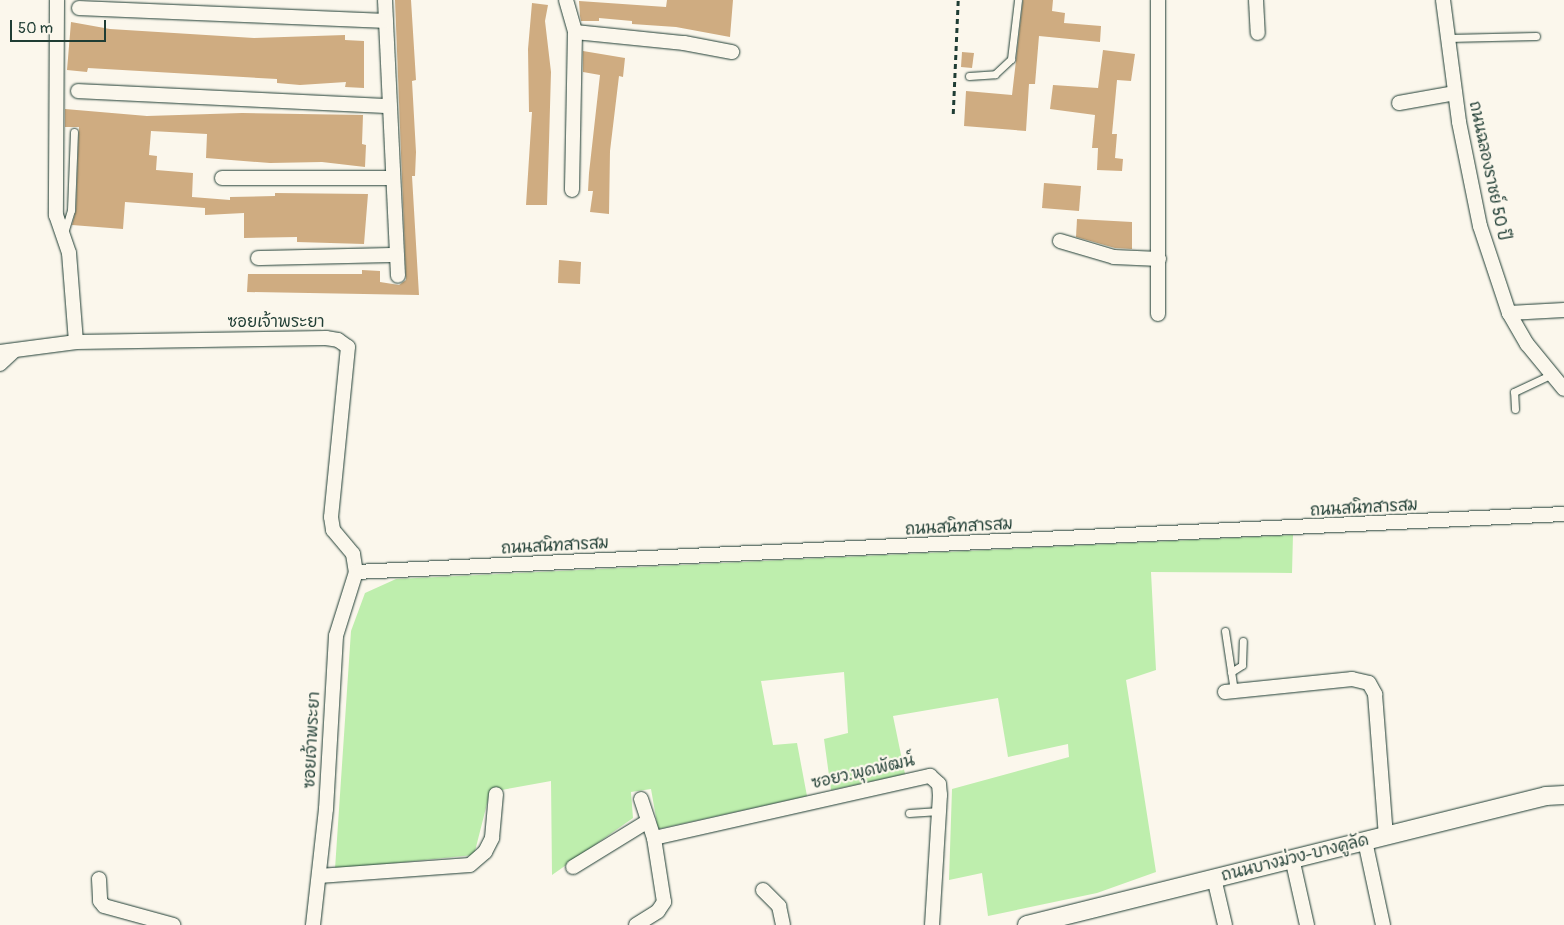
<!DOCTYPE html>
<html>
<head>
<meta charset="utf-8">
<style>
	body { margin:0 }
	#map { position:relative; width:1564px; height:925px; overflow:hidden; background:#fbf7ec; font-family:Pangolin,"Playpen Sans Thai",sans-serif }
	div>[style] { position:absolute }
	.green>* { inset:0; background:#beeead }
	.building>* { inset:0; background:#cfac81 }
	.path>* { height:2.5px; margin-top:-1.25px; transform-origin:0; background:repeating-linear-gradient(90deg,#1f3d34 0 5px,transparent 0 9px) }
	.roads { filter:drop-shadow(0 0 1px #1f3d34) drop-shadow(0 0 1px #1f3d34) }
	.service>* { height:7px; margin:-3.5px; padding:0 3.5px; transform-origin:3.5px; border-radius:3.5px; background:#fbf7ec }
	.minor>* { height:14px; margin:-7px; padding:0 7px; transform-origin:7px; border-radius:7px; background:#fbf7ec }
	.tertiary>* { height:18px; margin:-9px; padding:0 9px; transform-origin:9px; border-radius:9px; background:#fbf7ec }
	span { translate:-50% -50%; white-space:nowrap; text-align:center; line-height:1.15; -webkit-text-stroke:4.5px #fbf7ec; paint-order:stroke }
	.street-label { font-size:16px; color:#1f3d34 }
	.scale { position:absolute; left:10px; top:20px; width:96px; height:22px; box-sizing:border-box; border:2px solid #1f3d34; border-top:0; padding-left:6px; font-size:15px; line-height:18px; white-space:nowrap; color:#1f3d34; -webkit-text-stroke:4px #fbf7ec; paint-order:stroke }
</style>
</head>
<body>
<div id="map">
	<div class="green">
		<i style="clip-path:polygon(1293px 535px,1292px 573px,1151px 572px,1156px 670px,1126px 680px,1156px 872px,1097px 893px,988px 916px,982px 873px,949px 880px,952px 789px,1069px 757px,1068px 744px,1008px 757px,998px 698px,893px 716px,905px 774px,831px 790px,824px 739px,848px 733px,844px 672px,761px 681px,773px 745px,797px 743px,807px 796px,658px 829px,651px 789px,631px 792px,633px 818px,552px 875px,551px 781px,490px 792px,474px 855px,335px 869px,351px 631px,365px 593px,396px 579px)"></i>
	</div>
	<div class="building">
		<i style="clip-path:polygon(395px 0,411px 0,416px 80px,412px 81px,416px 152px,415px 176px,412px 176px,419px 295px,247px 292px,248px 274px,362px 274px,362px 270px,380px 271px,380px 282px,399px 285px,406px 280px)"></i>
		<i style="clip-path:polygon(667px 0,733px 0,730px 37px,676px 27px,632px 24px,632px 21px,599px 18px,599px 21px,581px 21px,580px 16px,579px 1px,666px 7px)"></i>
		<i style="clip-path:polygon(1023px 0,1053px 0,1052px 11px,1065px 13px,1064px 23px,1101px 26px,1100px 42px,1039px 36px,1035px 84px,1029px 84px,1026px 131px,964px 126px,966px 91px,1012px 95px)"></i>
		<i style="clip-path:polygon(532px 3px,548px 5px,545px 21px,551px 72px,549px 142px,547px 205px,526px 205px,532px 112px,529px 112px,528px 49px)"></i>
		<i style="clip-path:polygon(71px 22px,110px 29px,254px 38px,345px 35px,345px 40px,364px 41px,364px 88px,345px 87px,346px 82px,300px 85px,277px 83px,277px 79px,88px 68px,87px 72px,67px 70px)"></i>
		<i style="clip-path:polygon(1103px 50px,1135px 54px,1131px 81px,1117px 80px,1112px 134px,1117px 134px,1115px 158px,1123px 159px,1122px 171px,1097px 170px,1098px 148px,1092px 148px,1095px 115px,1050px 109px,1053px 85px,1098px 88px)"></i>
		<i style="clip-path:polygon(583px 51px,625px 58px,623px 77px,619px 76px,610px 151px,609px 214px,590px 212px,593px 191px,588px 191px,589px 173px,600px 75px,583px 72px)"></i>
		<i style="clip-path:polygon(962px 52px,974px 53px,972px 68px,961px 67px)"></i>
		<i style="clip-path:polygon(65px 109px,147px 116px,242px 113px,363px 115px,362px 144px,366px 145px,365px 167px,322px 162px,270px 163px,206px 158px,207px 134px,151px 131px,149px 155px,157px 156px,156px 170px,193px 173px,192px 197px,230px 200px,230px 197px,275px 196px,275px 193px,368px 194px,364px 244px,297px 242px,297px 237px,244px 238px,244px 213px,205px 215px,205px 208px,125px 202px,123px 229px,72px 225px,76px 210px,79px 127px,65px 127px)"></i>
		<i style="clip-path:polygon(1044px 183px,1081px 186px,1079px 211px,1042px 208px)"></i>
		<i style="clip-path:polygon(1077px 219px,1132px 222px,1132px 249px,1115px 248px,1076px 237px)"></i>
		<i style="clip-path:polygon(559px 260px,581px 262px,580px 284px,558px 283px)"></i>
	</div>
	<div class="path">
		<i style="left:953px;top:114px;width:114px;rotate:-87.5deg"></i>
	</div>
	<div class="roads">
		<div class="service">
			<i style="left:1448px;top:38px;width:88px;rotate:-1.3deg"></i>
			<i style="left:969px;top:76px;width:26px;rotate:-4deg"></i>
			<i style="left:995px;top:74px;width:22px;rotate:-43deg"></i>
			<i style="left:1011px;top:59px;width:59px;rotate:-83.2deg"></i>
			<i style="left:64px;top:233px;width:24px;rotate:-73deg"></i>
			<i style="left:71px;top:210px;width:78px;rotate:-87.8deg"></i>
			<i style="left:1515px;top:409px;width:17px;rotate:-93deg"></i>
			<i style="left:1514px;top:392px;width:42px;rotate:-25.3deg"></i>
			<i style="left:1225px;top:631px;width:61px;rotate:81.5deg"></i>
			<i style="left:1231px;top:672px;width:13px;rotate:-32deg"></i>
			<i style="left:1242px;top:665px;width:24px;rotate:-88deg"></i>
			<i style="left:909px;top:813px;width:30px;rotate:-4deg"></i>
		</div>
		<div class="minor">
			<i style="left:57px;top:0;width:215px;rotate:90.3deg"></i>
			<i style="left:56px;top:215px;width:40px;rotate:71.1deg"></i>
			<i style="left:69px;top:253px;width:89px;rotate:85.5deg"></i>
			<i style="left:76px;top:342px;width:250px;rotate:-0.9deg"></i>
			<i style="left:326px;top:338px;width:12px;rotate:9deg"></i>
			<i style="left:338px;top:340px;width:12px;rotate:35deg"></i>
			<i style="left:348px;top:347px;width:171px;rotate:95.7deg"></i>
			<i style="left:331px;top:517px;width:13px;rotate:81deg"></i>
			<i style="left:333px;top:530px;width:31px;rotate:50deg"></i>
			<i style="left:353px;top:554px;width:18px;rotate:81deg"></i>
			<i style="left:356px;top:572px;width:67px;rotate:107.4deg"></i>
			<i style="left:336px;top:636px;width:173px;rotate:93.3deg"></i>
			<i style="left:326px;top:809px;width:117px;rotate:96.4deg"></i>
			<i style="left:385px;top:0;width:276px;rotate:87.3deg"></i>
			<i style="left:566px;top:0;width:33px;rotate:74deg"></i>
			<i style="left:575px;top:32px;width:158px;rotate:91.1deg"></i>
			<i style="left:1158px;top:0;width:314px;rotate:90deg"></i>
			<i style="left:1256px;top:0;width:33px;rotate:87deg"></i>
			<i style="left:1443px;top:0;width:123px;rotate:82.5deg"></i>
			<i style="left:1459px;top:122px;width:106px;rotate:78.6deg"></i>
			<i style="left:1480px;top:226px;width:92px;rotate:71.6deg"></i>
			<i style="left:1509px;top:313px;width:36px;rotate:60deg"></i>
			<i style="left:1527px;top:344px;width:58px;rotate:50.6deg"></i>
			<i style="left:79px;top:8px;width:307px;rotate:2.4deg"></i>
			<i style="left:575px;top:32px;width:110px;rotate:5.8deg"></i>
			<i style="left:684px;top:43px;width:49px;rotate:10.6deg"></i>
			<i style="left:78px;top:91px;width:311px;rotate:2.8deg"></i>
			<i style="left:1399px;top:103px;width:57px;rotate:-10.1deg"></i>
			<i style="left:222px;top:178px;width:170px"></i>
			<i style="left:1060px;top:241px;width:56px;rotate:16.5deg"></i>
			<i style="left:1114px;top:257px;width:45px;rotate:2.5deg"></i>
			<i style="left:258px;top:258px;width:137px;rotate:-1.3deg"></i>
			<i style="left:1509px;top:313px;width:55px;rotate:-3.1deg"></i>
			<i style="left:0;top:352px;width:77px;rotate:-7.5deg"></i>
			<i style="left:0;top:364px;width:18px;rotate:-43deg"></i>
			<i style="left:356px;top:572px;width:1209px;rotate:-2.75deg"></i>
			<i style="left:1225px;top:692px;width:128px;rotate:-5.8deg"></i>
			<i style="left:1352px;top:679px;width:17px;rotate:13deg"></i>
			<i style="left:1369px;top:683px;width:13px;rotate:61deg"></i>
			<i style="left:1375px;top:694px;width:142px;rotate:85.6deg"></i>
			<i style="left:654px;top:838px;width:283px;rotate:-12.7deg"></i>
			<i style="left:930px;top:776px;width:12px;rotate:42deg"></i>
			<i style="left:939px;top:784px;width:11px;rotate:85deg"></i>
			<i style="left:940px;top:795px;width:130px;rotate:93.5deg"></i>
			<i style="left:1365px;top:841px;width:86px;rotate:77.9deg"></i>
			<i style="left:1292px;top:858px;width:69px;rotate:77.4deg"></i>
			<i style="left:573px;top:867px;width:88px;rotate:-31.5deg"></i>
			<i style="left:319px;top:876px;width:151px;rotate:-4.2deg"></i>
			<i style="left:470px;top:865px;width:20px;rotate:-41deg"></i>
			<i style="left:485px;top:852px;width:16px;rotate:-63deg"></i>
			<i style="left:492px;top:838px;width:44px;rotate:-84.8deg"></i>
			<i style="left:1214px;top:878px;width:48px;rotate:76.8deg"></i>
			<i style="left:99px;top:879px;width:22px;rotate:87deg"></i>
			<i style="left:100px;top:901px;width:6px;rotate:51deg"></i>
			<i style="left:104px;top:906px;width:72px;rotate:15.4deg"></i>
			<i style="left:763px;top:890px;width:23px;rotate:45deg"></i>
			<i style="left:779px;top:906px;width:19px;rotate:78deg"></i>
			<i style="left:636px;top:925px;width:26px;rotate:-32deg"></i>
			<i style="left:658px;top:911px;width:11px;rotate:-56deg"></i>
			<i style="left:664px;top:902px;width:65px;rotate:-98.9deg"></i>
			<i style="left:654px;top:838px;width:41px;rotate:-108.4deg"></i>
		</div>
		<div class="tertiary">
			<i style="left:1027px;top:925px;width:535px;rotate:-13.96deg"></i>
			<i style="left:1546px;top:796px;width:18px;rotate:-3deg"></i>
		</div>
	</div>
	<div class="street-label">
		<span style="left:1489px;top:171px;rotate:78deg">ถนนฉลองราชย์ 50 ปี</span>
		<span style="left:276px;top:322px">ซอยเจ้าพระยา</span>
		<span style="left:1364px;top:508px;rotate:-3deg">ถนนสนิทสารสม</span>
		<span style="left:959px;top:527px;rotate:-3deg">ถนนสนิทสารสม</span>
		<span style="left:555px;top:546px;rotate:-3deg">ถนนสนิทสารสม</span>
		<span style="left:312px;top:740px;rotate:-87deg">ซอยเจ้าพระยา</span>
		<span style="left:863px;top:772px;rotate:-13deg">ซอยว.พุดพัฒน์</span>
		<span style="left:1295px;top:858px;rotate:-14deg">ถนนบางม่วง-บางคูลัด</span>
	</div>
	<div class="scale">50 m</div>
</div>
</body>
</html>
